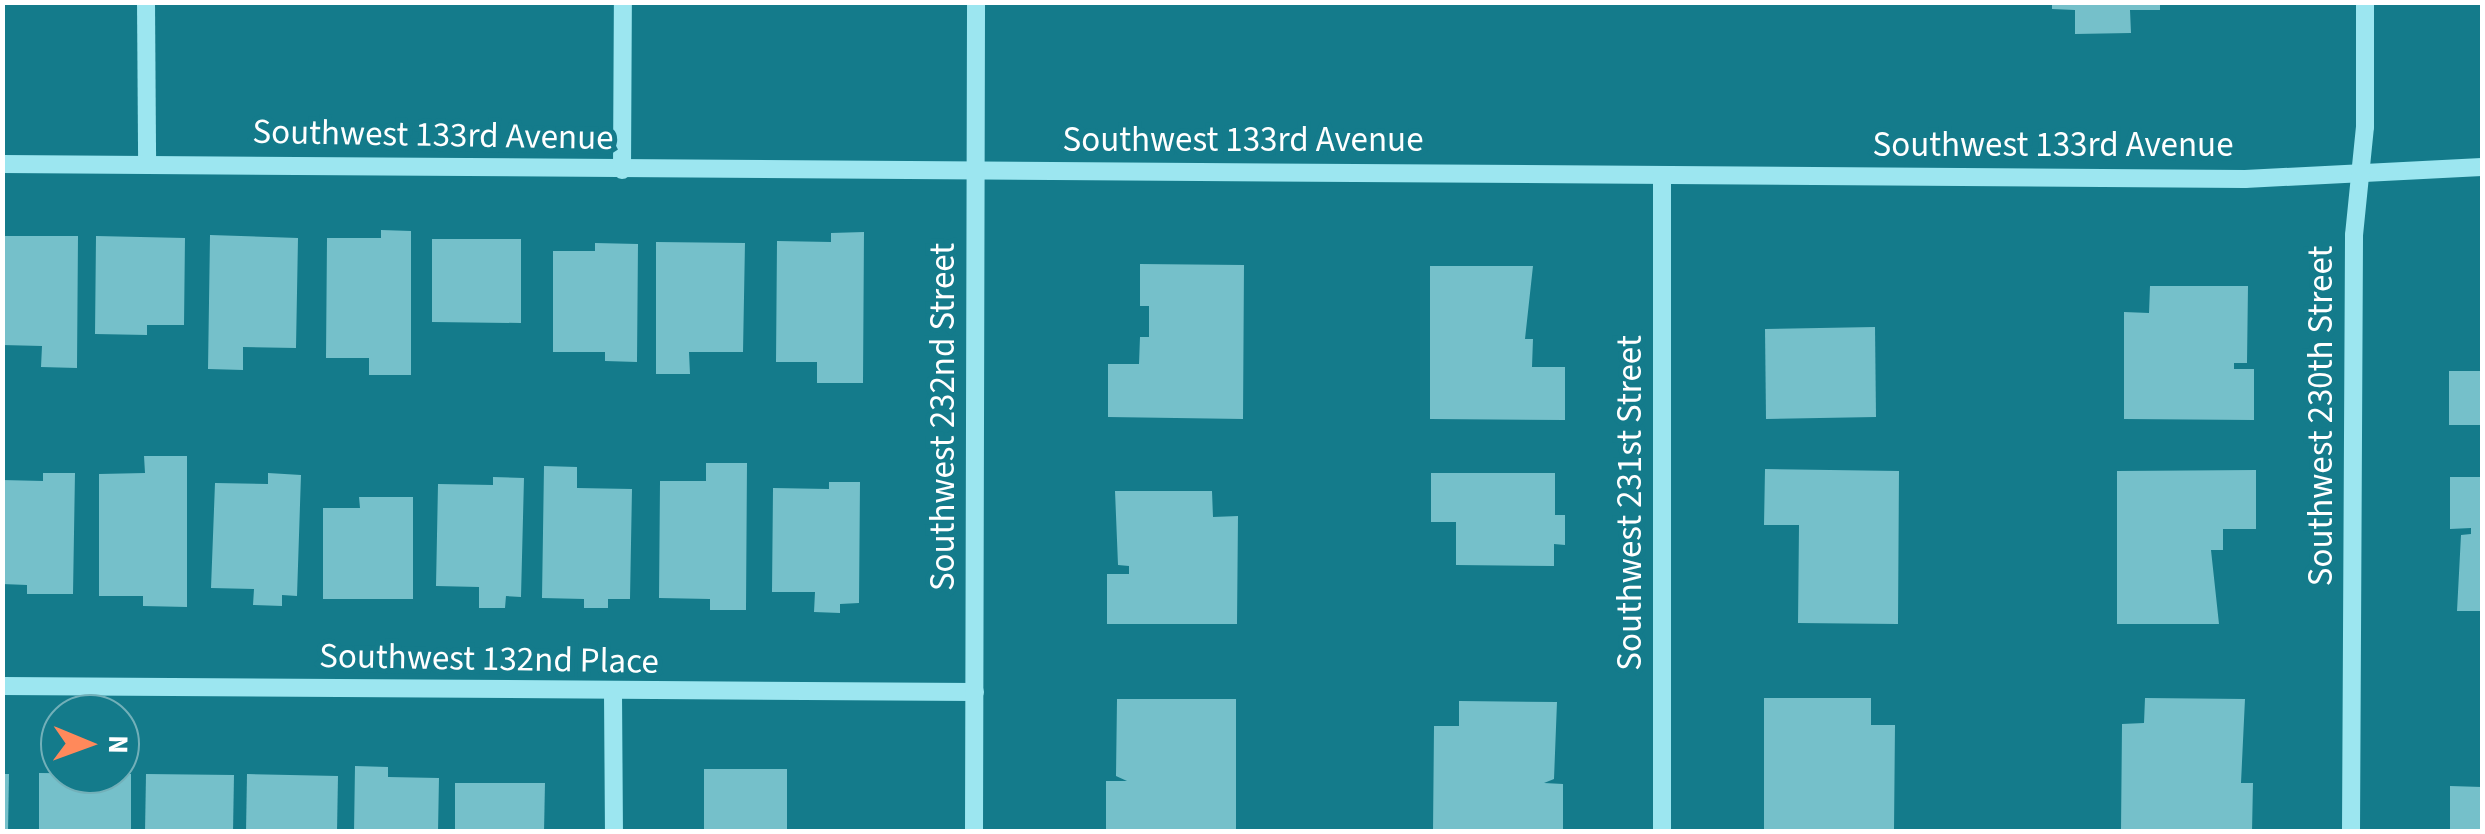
<!DOCTYPE html>
<html>
<head>
<meta charset="utf-8">
<style>
	body { margin:0 }
	#map { position:relative; width:2485px; height:834px; overflow:hidden; background:#147b8b; font-family:"Source Sans 3",sans-serif }
	div>[style] { position:absolute }
	.building>* { inset:0; background:#75c0ca }
	.minor>* { height:18px; margin:-9px; padding:0 9px; transform-origin:9px; border-radius:9px; background:#9ce6f0 }
	span { translate:-50% -50%; white-space:nowrap; text-align:center; line-height:1.15; -webkit-text-stroke:10px #147b8b; paint-order:stroke }
	.street-label { font-size:35px; color:#fff }
	.frame { position:absolute; inset:0; border:5px solid #fff; pointer-events:none }
	.north { position:absolute; left:40px; top:694px; width:100px; height:100px; box-sizing:border-box; background:#147b8b; border:2px solid #72b0b9; border-radius:50%; rotate:91deg; font-size:28px; font-weight:700; line-height:40px; text-align:center; color:#fff }
	.north::after { content:''; display:block; margin:auto; width:35px; height:45px; background:#ff895b; clip-path:polygon(50% 0,100% 100%,50% 72%,0 100%) }
</style>
</head>
<body>
<div id="map">
	<div class="building">
		<i style="clip-path:polygon(2052px 2px,2160px 2px,2160px 10px,2130px 10px,2131px 33px,2075px 34px,2075px 10px,2052px 9px)"></i>
		<i style="clip-path:polygon(381px 230px,411px 231px,411px 375px,369px 375px,369px 358px,326px 358px,327px 238px,381px 238px)"></i>
		<i style="clip-path:polygon(864px 232px,863px 383px,817px 383px,817px 362px,776px 362px,777px 241px,831px 242px,831px 233px)"></i>
		<i style="clip-path:polygon(210px 235px,298px 238px,296px 348px,243px 347px,243px 370px,208px 369px)"></i>
		<i style="clip-path:polygon(2px 236px,78px 236px,77px 368px,41px 367px,42px 346px,2px 345px)"></i>
		<i style="clip-path:polygon(96px 236px,185px 238px,184px 325px,147px 325px,147px 335px,95px 334px)"></i>
		<i style="clip-path:polygon(432px 239px,521px 239px,521px 323px,432px 322px)"></i>
		<i style="clip-path:polygon(656px 242px,745px 243px,743px 352px,689px 352px,690px 374px,656px 374px)"></i>
		<i style="clip-path:polygon(595px 243px,638px 244px,637px 362px,605px 361px,605px 352px,553px 352px,553px 251px,595px 251px)"></i>
		<i style="clip-path:polygon(1140px 264px,1244px 265px,1243px 419px,1108px 417px,1108px 364px,1139px 364px,1140px 337px,1149px 337px,1149px 306px,1140px 306px)"></i>
		<i style="clip-path:polygon(1430px 266px,1533px 266px,1525px 339px,1533px 339px,1532px 367px,1565px 367px,1565px 420px,1430px 419px)"></i>
		<i style="clip-path:polygon(2150px 286px,2248px 286px,2247px 363px,2234px 363px,2234px 369px,2254px 369px,2254px 420px,2124px 419px,2124px 312px,2149px 313px)"></i>
		<i style="clip-path:polygon(1875px 327px,1876px 417px,1766px 419px,1765px 329px)"></i>
		<i style="clip-path:polygon(2449px 371px,2482px 371px,2482px 425px,2449px 425px)"></i>
		<i style="clip-path:polygon(144px 456px,187px 456px,187px 607px,143px 606px,143px 596px,99px 596px,99px 474px,145px 473px)"></i>
		<i style="clip-path:polygon(706px 463px,747px 463px,746px 610px,710px 610px,710px 599px,659px 598px,660px 481px,706px 481px)"></i>
		<i style="clip-path:polygon(544px 466px,577px 467px,577px 488px,632px 489px,630px 599px,608px 599px,608px 608px,584px 608px,584px 599px,542px 598px)"></i>
		<i style="clip-path:polygon(1765px 469px,1899px 471px,1898px 624px,1798px 623px,1799px 525px,1764px 525px)"></i>
		<i style="clip-path:polygon(2256px 470px,2256px 529px,2223px 529px,2223px 550px,2211px 550px,2219px 624px,2117px 624px,2117px 471px)"></i>
		<i style="clip-path:polygon(43px 473px,75px 473px,73px 594px,27px 594px,27px 585px,2px 584px,2px 480px,43px 481px)"></i>
		<i style="clip-path:polygon(268px 473px,301px 475px,297px 596px,282px 595px,282px 606px,253px 605px,254px 589px,211px 588px,215px 483px,268px 484px)"></i>
		<i style="clip-path:polygon(1431px 473px,1555px 473px,1555px 515px,1565px 515px,1565px 545px,1554px 544px,1554px 566px,1456px 565px,1456px 522px,1431px 522px)"></i>
		<i style="clip-path:polygon(493px 477px,524px 478px,521px 597px,506px 596px,505px 608px,479px 608px,479px 587px,436px 586px,438px 484px,493px 485px)"></i>
		<i style="clip-path:polygon(2450px 477px,2482px 477px,2482px 611px,2457px 611px,2461px 535px,2471px 534px,2471px 528px,2450px 529px)"></i>
		<i style="clip-path:polygon(829px 482px,860px 482px,859px 603px,840px 604px,840px 613px,814px 612px,815px 592px,772px 592px,773px 488px,829px 489px)"></i>
		<i style="clip-path:polygon(1115px 491px,1212px 491px,1213px 517px,1238px 516px,1237px 624px,1107px 624px,1107px 574px,1129px 574px,1129px 566px,1118px 565px)"></i>
		<i style="clip-path:polygon(359px 497px,413px 497px,413px 599px,323px 599px,323px 508px,360px 508px)"></i>
		<i style="clip-path:polygon(1764px 698px,1871px 698px,1871px 725px,1895px 725px,1894px 831px,1764px 831px)"></i>
		<i style="clip-path:polygon(2145px 698px,2245px 699px,2241px 783px,2253px 783px,2252px 832px,2121px 832px,2122px 724px,2144px 723px)"></i>
		<i style="clip-path:polygon(1117px 699px,1236px 699px,1236px 832px,1106px 832px,1106px 781px,1127px 781px,1116px 776px)"></i>
		<i style="clip-path:polygon(1459px 701px,1557px 702px,1554px 779px,1544px 783px,1563px 784px,1563px 832px,1433px 832px,1434px 726px,1459px 726px)"></i>
		<i style="clip-path:polygon(355px 766px,388px 767px,388px 777px,439px 778px,438px 832px,354px 832px)"></i>
		<i style="clip-path:polygon(704px 769px,787px 769px,787px 832px,704px 832px)"></i>
		<i style="clip-path:polygon(39px 773px,131px 774px,131px 832px,39px 832px)"></i>
		<i style="clip-path:polygon(2px 774px,9px 774px,8px 832px,2px 832px)"></i>
		<i style="clip-path:polygon(146px 774px,234px 775px,233px 832px,145px 832px)"></i>
		<i style="clip-path:polygon(247px 774px,338px 776px,337px 832px,246px 832px)"></i>
		<i style="clip-path:polygon(455px 783px,545px 783px,544px 832px,455px 832px)"></i>
		<i style="clip-path:polygon(2450px 786px,2482px 787px,2482px 832px,2450px 832px)"></i>
	</div>
	<div class="minor">
		<i style="left:146px;top:2px;width:162px;rotate:89.6deg"></i>
		<i style="left:2px;top:164px;width:2243px;rotate:0.38deg"></i>
		<i style="left:2245px;top:179px;width:237px;rotate:-2.9deg"></i>
		<i style="left:622px;top:170px;width:168px;rotate:-89.7deg"></i>
		<i style="left:2px;top:686px;width:973px;rotate:0.35deg"></i>
		<i style="left:613px;top:693px;width:139px;rotate:89.6deg"></i>
		<i style="left:974px;top:832px;width:830px;rotate:-89.86deg"></i>
		<i style="left:1662px;top:832px;width:657px;rotate:-90deg"></i>
		<i style="left:2351px;top:832px;width:597px;rotate:-89.71deg"></i>
		<i style="left:2354px;top:235px;width:109px;rotate:-84.2deg"></i>
		<i style="left:2365px;top:127px;width:125px;rotate:-90deg"></i>
	</div>
	<div class="street-label">
		<span style="left:433px;top:135px;rotate:1deg">Southwest 133rd Avenue</span>
		<span style="left:1243px;top:140px">Southwest 133rd Avenue</span>
		<span style="left:2053px;top:145px">Southwest 133rd Avenue</span>
		<span style="left:2321px;top:416px;rotate:-90deg">Southwest 230th Street</span>
		<span style="left:943px;top:417px;rotate:-90deg">Southwest 232nd Street</span>
		<span style="left:1630px;top:503px;rotate:-90deg">Southwest 231st Street</span>
		<span style="left:489px;top:659px;rotate:1deg">Southwest 132nd Place</span>
	</div>
	<div class="frame"></div>
	<div class="north">N</div>
</div>
</body>
</html>
